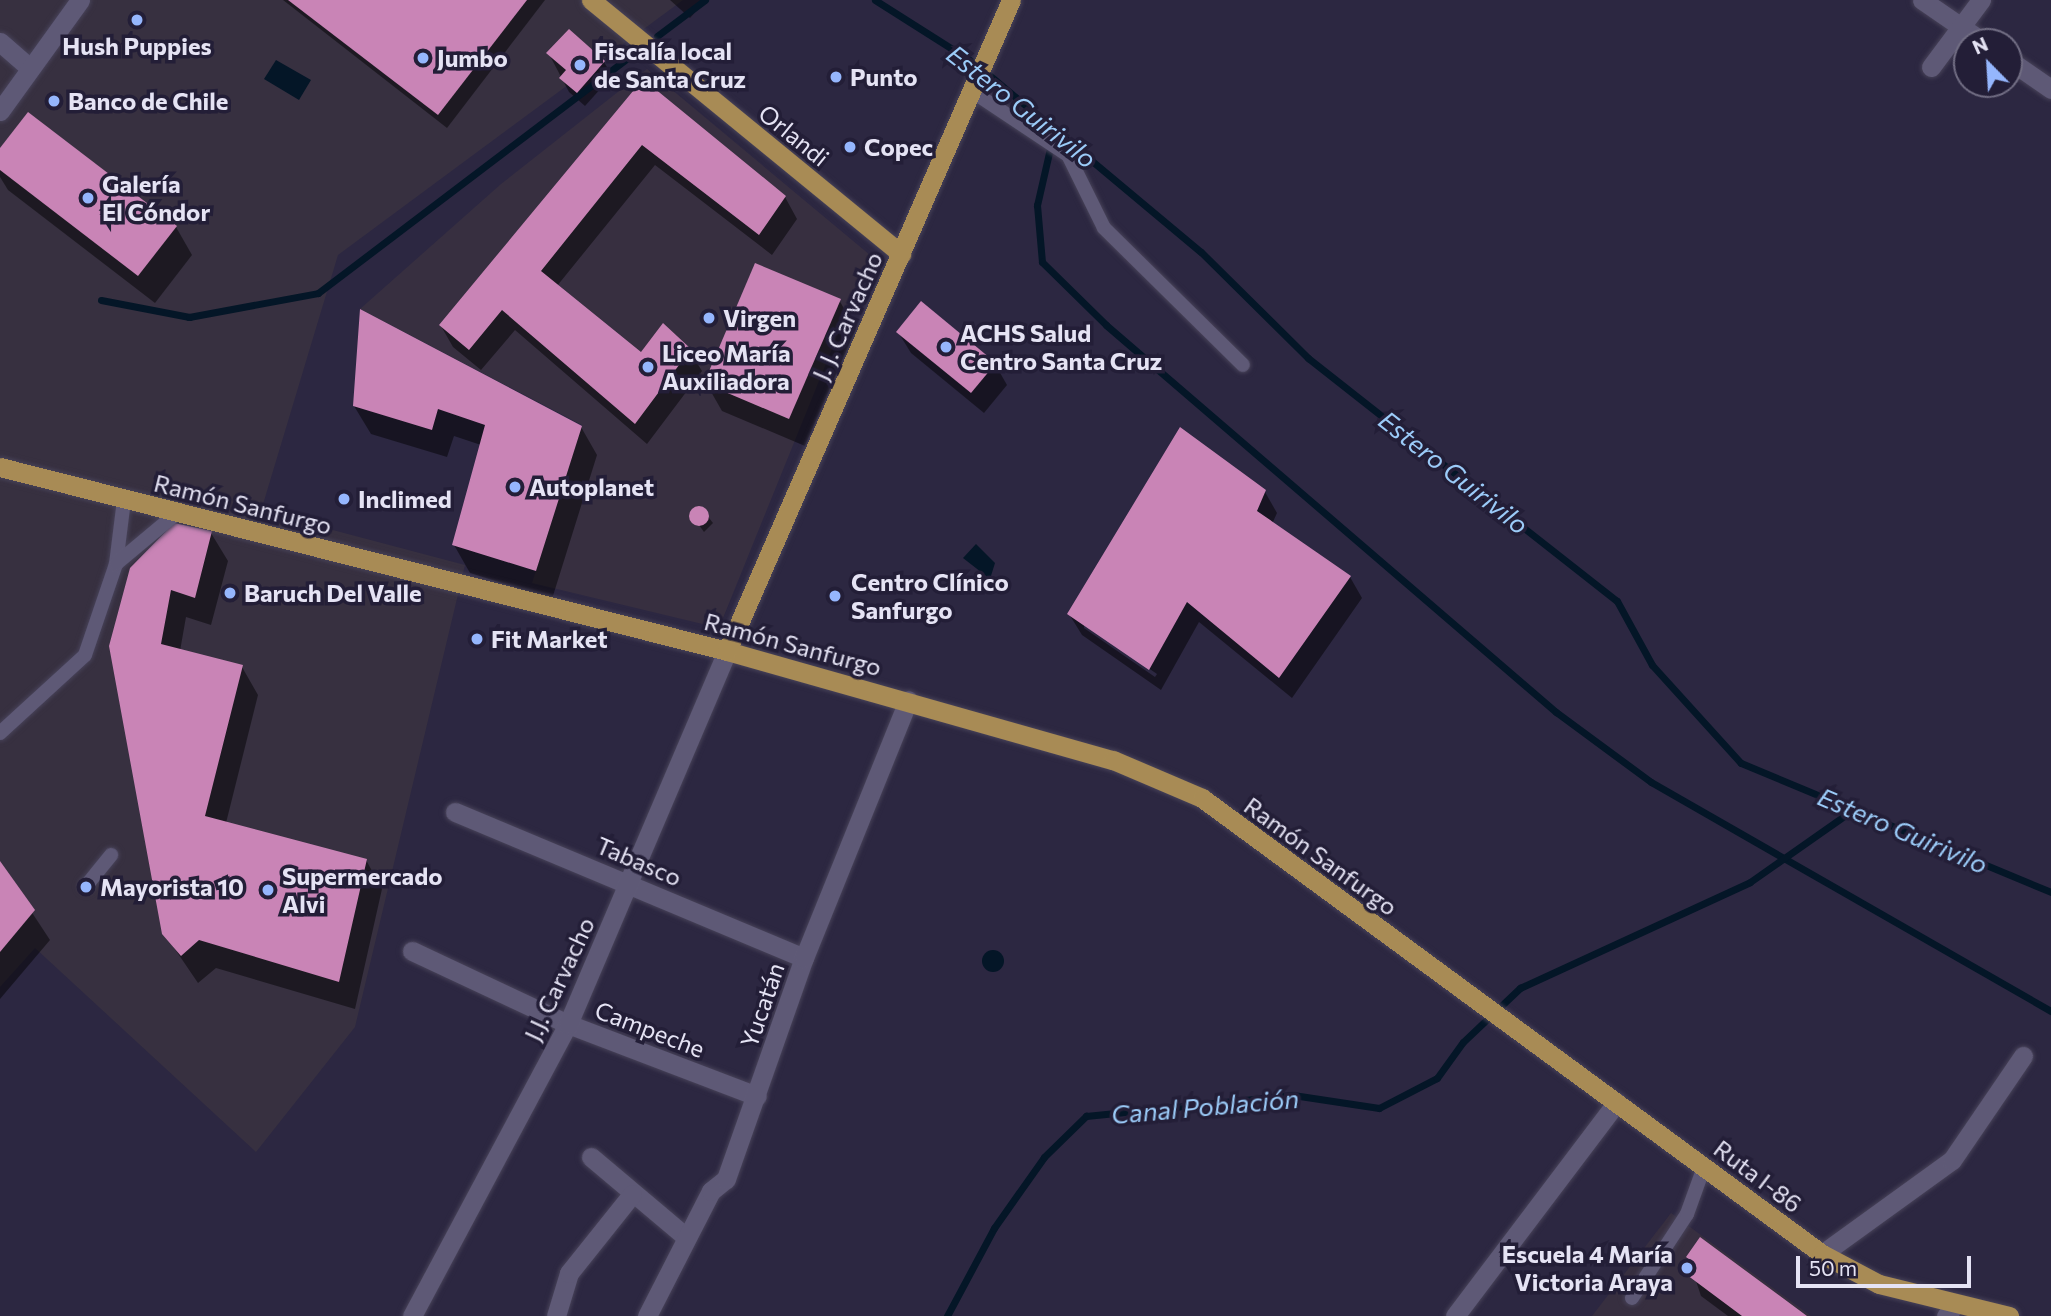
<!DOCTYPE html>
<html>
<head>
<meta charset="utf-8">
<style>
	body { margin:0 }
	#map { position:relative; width:2051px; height:1316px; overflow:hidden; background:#2c2741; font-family:Commissioner,sans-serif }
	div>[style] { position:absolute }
	.commercial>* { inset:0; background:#373040 }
	.education>* { inset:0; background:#372f40 }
	.water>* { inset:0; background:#041627 }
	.round { border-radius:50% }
	.shadow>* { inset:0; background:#0007 }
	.stream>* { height:7px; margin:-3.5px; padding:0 3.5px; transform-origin:3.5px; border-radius:3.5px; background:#041627 }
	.building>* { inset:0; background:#c984b6 }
	.roads { filter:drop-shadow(0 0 2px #474258) drop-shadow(0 0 2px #474258) }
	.service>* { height:14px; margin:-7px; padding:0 7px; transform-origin:7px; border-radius:7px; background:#5e5976 }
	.minor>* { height:19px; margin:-9.5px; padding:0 9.5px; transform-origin:9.5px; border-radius:9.5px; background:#5e5976 }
	.secondary>* { height:19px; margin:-9.5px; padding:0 9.5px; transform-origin:9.5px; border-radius:9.5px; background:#5e5976 }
	.primary>* { height:19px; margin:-9.5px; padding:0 9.5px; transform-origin:9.5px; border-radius:9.5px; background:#a88b55 }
	.dots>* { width:19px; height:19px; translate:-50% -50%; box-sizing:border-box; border:4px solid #231e37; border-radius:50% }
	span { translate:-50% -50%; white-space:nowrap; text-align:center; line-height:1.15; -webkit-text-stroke:7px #231e37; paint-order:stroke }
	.poi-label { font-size:24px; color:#e5e3f4; font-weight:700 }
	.left { translate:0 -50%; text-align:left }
	.right { translate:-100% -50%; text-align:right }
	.street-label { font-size:24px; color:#e5e3f4 }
	.water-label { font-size:26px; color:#9bcbf8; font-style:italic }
	.north { position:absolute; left:1953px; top:28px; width:70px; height:70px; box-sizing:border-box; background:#231e37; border:2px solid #716d83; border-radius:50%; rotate:336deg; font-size:19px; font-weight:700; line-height:28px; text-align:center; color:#e5e3f4 }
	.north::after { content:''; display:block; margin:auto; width:24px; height:32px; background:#95b6fd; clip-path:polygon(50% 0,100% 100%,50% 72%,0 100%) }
	.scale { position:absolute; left:1796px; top:1256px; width:175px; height:32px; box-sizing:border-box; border:4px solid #e5e3f4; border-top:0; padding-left:9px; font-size:21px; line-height:24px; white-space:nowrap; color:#e5e3f4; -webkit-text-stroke:5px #231e37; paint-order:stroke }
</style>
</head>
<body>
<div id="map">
	<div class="commercial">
		<i style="clip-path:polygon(0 0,683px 0,338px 255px,261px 511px,465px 565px,355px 1027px,256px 1152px,35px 948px,0 987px)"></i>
	</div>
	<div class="education">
		<i style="clip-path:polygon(647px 69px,870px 255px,719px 628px,532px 583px,582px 425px,360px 309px,501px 184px)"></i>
		<i style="clip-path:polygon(1671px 1213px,1811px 1316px,1592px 1316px)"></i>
	</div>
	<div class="water">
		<i style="clip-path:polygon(276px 60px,311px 80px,299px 100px,264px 79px)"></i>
		<i style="clip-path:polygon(976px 544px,995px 563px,990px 579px,963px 558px)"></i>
		<i class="round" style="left:982px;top:950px;width:22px;height:22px"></i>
	</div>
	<div class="shadow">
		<i style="clip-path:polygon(283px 0,545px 0,447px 128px)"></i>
		<i style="clip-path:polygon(670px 0,706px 0,690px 18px)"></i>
		<i style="clip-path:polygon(549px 54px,604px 62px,612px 76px,585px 106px,569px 92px)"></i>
		<i style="clip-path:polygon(643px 82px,785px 197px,797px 219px,772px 255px,655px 165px,557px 286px,642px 354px,689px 350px,702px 371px,647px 444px,515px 330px,481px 370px,453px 347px,441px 326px)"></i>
		<i style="clip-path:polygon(0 151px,176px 227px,192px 255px,155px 303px,8px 190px,0 177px)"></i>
		<i style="clip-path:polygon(839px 300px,856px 329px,805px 446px,722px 411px,706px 383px)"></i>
		<i style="clip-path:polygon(362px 312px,581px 427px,597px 455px,552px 599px,470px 573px,454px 545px,481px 445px,454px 436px,447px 457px,371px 434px,354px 406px)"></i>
		<i style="clip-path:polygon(898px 332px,995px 364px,1007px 385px,984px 413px,911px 353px)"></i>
		<i style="clip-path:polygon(evenodd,1265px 492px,1277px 513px,1272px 524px,1350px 577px,1362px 598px,1292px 698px,1199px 622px,1161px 690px,1082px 635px,1069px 614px,1265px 492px,1084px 624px,1157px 674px,1155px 677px,1084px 628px,1084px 624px)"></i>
		<i style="clip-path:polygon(701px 508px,713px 523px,704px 532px,691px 514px)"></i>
		<i style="clip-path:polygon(211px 533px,228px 561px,211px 625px,186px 617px,180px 651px,242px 667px,258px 695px,226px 823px,366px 860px,382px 889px,355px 1009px,216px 968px,198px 983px,164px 933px,111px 646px)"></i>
		<i style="clip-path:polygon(0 864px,50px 940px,0 999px)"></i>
		<i style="clip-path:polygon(1688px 1257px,1804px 1316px,1728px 1316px,1701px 1296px)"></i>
	</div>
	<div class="stream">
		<i style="left:875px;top:0;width:120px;rotate:32.4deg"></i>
		<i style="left:976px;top:64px;width:293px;rotate:39.9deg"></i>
		<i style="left:1201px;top:252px;width:151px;rotate:44.7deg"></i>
		<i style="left:1308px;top:358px;width:393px;rotate:38.2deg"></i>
		<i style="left:1617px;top:601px;width:73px;rotate:61.3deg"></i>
		<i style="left:1652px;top:665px;width:132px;rotate:47.8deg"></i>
		<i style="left:1741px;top:763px;width:336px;rotate:22.6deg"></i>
		<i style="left:657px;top:36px;width:60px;rotate:-36.9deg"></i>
		<i style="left:1051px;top:144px;width:63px;rotate:102.9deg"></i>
		<i style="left:1037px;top:205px;width:57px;rotate:85deg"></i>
		<i style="left:1042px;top:262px;width:90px;rotate:44.5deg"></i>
		<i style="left:1106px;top:325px;width:594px;rotate:40.7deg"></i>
		<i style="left:1556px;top:712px;width:118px;rotate:36.4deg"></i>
		<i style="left:1651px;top:782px;width:461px;rotate:29.8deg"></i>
		<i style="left:101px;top:300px;width:90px;rotate:10.9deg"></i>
		<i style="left:189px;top:317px;width:131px;rotate:-10.5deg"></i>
		<i style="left:318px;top:293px;width:397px;rotate:-37.2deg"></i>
		<i style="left:947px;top:1316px;width:100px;rotate:-61.9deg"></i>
		<i style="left:994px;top:1228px;width:87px;rotate:-54.8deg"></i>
		<i style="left:1044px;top:1157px;width:59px;rotate:-44.3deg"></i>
		<i style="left:1086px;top:1116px;width:208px;rotate:-5.8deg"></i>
		<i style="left:1293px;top:1095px;width:87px;rotate:8.6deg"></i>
		<i style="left:1379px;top:1108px;width:65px;rotate:-27.3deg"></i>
		<i style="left:1437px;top:1078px;width:44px;rotate:-54.2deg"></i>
		<i style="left:1463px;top:1042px;width:79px;rotate:-43.5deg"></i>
		<i style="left:1520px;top:988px;width:253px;rotate:-24.7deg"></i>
		<i style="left:1750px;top:882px;width:126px;rotate:-35deg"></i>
	</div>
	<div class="building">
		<i style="clip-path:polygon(288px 0,527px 0,438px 115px)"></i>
		<i style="clip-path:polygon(569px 29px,605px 61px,577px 93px,559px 78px,566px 70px,546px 53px)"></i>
		<i style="clip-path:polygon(643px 79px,786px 196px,759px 235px,642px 145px,541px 271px,641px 352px,663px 323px,691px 349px,635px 424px,502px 310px,469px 350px,439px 325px)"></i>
		<i style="clip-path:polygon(28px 112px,177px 226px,138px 276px,0 170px,0 148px)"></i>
		<i style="clip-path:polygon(755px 263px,841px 299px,789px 419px,704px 383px)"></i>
		<i style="clip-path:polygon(921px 301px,996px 363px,971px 393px,896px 332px)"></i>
		<i style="clip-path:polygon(360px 309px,582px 426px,536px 571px,452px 545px,485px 425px,438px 409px,432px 430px,353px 406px)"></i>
		<i style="clip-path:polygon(1180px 427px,1266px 490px,1257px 511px,1351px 576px,1279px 678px,1187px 602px,1149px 670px,1067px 614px)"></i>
		<i class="round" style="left:689px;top:506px;width:20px;height:20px"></i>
		<i style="clip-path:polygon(174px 523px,212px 531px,195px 598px,171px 590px,161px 644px,243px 665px,205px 816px,367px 859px,339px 982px,199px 940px,181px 956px,162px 934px,109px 646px,130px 568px)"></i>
		<i style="clip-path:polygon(0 861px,35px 910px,0 952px)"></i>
		<i style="clip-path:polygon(1700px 1237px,1807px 1316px,1742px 1316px,1687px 1275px,1695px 1264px,1686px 1257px)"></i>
	</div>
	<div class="roads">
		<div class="service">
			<i style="left:973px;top:92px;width:114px;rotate:33.6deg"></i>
			<i style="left:1068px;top:155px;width:81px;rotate:63.7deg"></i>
			<i style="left:1104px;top:228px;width:195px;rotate:44.6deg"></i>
			<i style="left:116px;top:564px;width:64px;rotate:-82.9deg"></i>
			<i style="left:0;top:733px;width:115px;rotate:-42.5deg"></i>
			<i style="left:85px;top:655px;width:96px;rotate:-71.2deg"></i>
			<i style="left:116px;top:564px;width:80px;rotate:-39.9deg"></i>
			<i style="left:86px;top:886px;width:40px;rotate:-51deg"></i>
			<i style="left:1632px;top:1298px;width:100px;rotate:-56.8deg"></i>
			<i style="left:1687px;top:1214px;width:50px;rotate:-70.1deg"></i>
		</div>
		<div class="minor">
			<i style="left:1922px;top:0;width:74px;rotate:34.5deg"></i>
			<i style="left:0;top:42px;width:40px;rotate:41deg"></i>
			<i style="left:2009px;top:60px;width:51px;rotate:34.6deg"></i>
			<i style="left:1931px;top:67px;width:84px;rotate:-53.3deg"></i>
			<i style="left:455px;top:812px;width:378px;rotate:22.7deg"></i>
			<i style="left:412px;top:951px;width:172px;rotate:25.1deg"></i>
			<i style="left:568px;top:1024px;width:202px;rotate:20.9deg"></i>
			<i style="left:591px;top:1157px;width:124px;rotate:40.1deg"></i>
			<i style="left:1822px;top:1254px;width:160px;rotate:-35.9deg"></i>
			<i style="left:1952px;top:1160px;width:126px;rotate:-55.7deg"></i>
			<i style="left:556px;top:1316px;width:45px;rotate:-73.2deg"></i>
			<i style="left:569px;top:1273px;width:101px;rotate:-51.4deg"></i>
			<i style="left:647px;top:1316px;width:140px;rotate:-62.9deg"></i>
			<i style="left:711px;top:1191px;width:19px;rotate:-39deg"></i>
			<i style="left:726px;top:1179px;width:234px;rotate:-70.6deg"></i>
			<i style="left:804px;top:958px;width:278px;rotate:-68deg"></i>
			<i style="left:1455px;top:1316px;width:268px;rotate:-52.9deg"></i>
			<i style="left:1946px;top:1316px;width:16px;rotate:-52deg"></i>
		</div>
		<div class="secondary">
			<i style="left:0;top:111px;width:137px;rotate:-54.2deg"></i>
			<i style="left:412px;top:1316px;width:331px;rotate:-61.9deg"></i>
			<i style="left:568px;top:1024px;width:405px;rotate:-66.9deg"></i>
		</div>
		<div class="primary">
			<i style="left:591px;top:0;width:401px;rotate:39.3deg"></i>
			<i style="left:0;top:467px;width:750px;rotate:14.2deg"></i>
			<i style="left:727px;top:651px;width:401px;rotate:15.8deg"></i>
			<i style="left:1113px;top:760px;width:97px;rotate:23.1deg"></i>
			<i style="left:1202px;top:798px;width:770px;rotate:36.33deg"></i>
			<i style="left:1822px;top:1254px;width:64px;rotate:27.8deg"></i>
			<i style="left:1879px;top:1284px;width:134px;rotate:13.8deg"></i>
			<i style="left:727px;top:651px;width:710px;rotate:-66.43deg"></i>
		</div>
	</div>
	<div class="dots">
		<i style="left:137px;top:20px;background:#95b6fd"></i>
		<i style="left:423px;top:58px;background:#95b6fd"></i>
		<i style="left:580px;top:65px;background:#95b6fd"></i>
		<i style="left:836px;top:77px;background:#95b6fd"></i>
		<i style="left:54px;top:101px;background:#95b6fd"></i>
		<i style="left:850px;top:147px;background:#95b6fd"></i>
		<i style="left:88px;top:198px;background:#95b6fd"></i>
		<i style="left:709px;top:318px;background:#95b6fd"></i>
		<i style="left:946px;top:347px;background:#95b6fd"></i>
		<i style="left:648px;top:367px;background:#95b6fd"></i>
		<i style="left:515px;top:487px;background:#95b6fd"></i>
		<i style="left:344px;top:499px;background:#95b6fd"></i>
		<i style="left:230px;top:593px;background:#95b6fd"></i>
		<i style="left:835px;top:596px;background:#95b6fd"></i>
		<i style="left:477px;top:639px;background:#95b6fd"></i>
		<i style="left:86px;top:887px;background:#95b6fd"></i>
		<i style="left:268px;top:890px;background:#95b6fd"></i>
		<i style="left:1687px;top:1268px;background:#95b6fd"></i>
	</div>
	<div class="poi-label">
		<span style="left:137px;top:46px">Hush Puppies</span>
		<span class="left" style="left:594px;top:65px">Fiscalía local<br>de Santa Cruz</span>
		<span class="left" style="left:437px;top:58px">Jumbo</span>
		<span class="left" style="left:850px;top:77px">Punto</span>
		<span class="left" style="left:68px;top:101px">Banco de Chile</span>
		<span class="left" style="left:864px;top:147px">Copec</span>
		<span class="left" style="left:102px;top:198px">Galería<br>El Cóndor</span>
		<span class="left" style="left:723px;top:318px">Virgen</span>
		<span class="left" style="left:960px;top:347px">ACHS Salud<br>Centro Santa Cruz</span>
		<span class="left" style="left:662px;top:367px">Liceo María<br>Auxiliadora</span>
		<span class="left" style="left:529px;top:487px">Autoplanet</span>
		<span class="left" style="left:358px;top:499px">Inclimed</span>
		<span class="left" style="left:851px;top:596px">Centro Clínico<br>Sanfurgo</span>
		<span class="left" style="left:244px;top:593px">Baruch Del Valle</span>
		<span class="left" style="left:491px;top:639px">Fit Market</span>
		<span class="left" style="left:282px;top:890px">Supermercado<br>Alvi</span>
		<span class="left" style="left:100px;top:887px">Mayorista 10</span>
		<span class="right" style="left:1673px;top:1268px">Escuela 4 María<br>Victoria Araya</span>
	</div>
	<div class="street-label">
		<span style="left:794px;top:135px;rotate:39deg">Orlandi</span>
		<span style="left:847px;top:316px;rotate:-66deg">J. J. Carvacho</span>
		<span style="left:243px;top:504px;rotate:14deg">Ramón Sanfurgo</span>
		<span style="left:793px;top:644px;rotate:15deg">Ramón Sanfurgo</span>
		<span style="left:1321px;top:856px;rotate:36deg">Ramón Sanfurgo</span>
		<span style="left:639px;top:861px;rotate:23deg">Tabasco</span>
		<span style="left:559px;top:979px;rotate:-65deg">J.J. Carvacho</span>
		<span style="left:762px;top:1005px;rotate:-71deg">Yucatán</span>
		<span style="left:650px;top:1029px;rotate:21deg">Campeche</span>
		<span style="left:1758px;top:1176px;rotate:37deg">Ruta I-86</span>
	</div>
	<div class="water-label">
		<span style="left:1022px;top:106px;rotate:38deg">Estero Guirivilo</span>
		<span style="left:1454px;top:472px;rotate:38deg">Estero Guirivilo</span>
		<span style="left:1903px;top:830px;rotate:23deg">Estero Guirivilo</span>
		<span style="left:1205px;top:1106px;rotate:-5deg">Canal Población</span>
	</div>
	<div class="north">N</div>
	<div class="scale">50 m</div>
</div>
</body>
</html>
